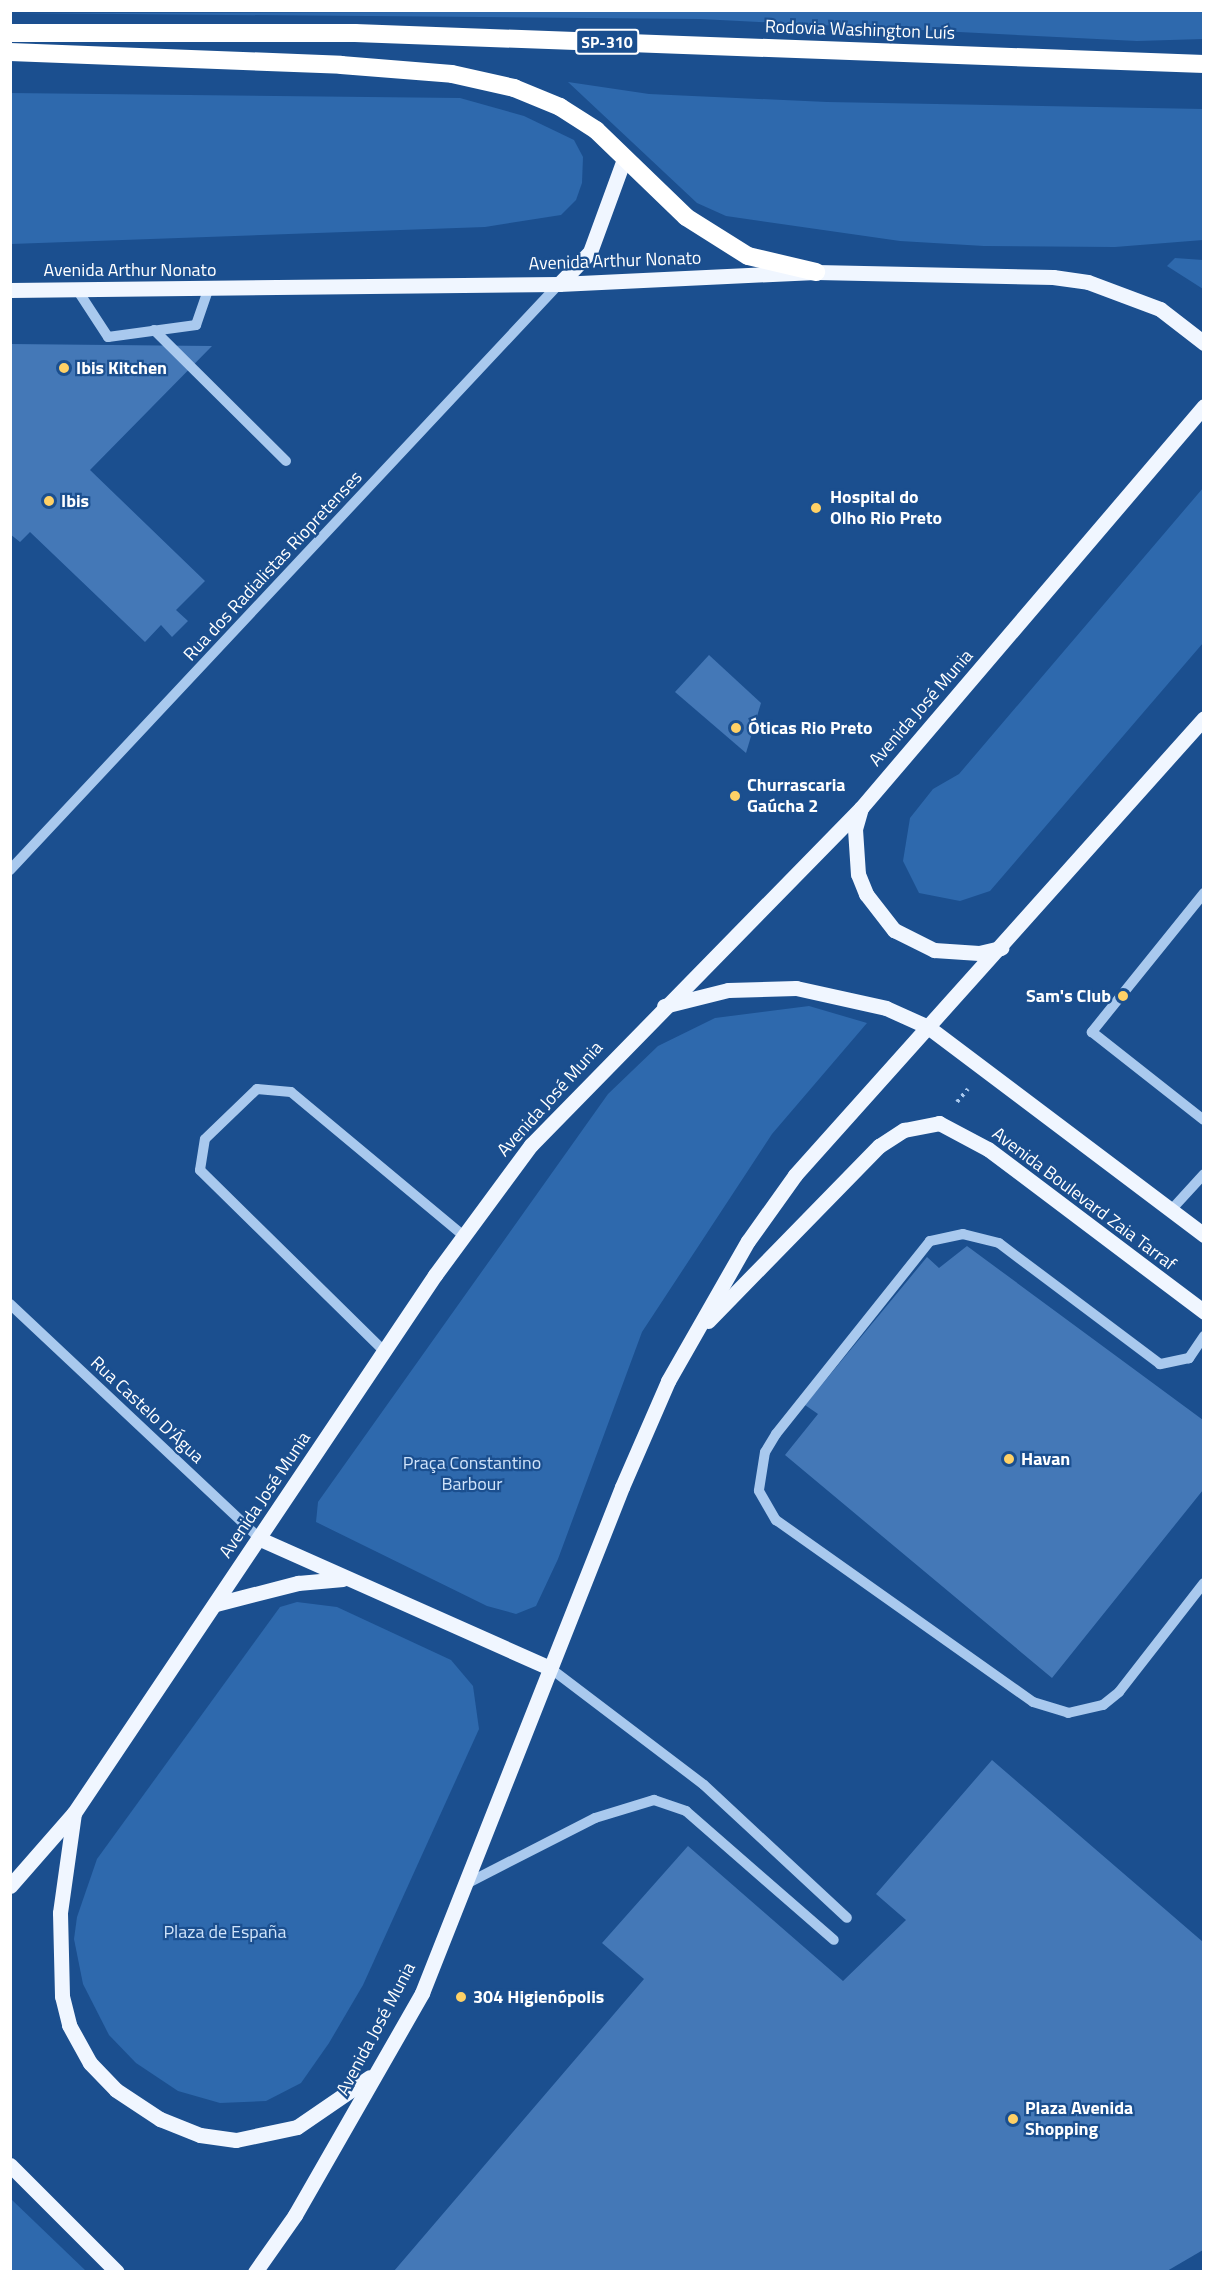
<!DOCTYPE html>
<html>
<head>
<meta charset="utf-8">
<style>
	body { margin:0 }
	#map { position:relative; width:1214px; height:2282px; overflow:hidden; background:#1b4f8f; font-family:"Titillium Web",sans-serif }
	div>[style] { position:absolute }
	.green>* { inset:0; background:#2e69ad }
	.building>* { inset:0; background:#4478b7 }
	.path>* { height:4px; margin-top:-2px; transform-origin:0; background:repeating-linear-gradient(90deg,#a9c9ee 0 3px,transparent 0 7.5px) }
	.minor>* { height:10px; margin:-5px; padding:0 5px; transform-origin:5px; border-radius:5px; background:#a9c9ee }
	.major>* { height:15px; margin:-7.5px; padding:0 7.5px; transform-origin:7.5px; border-radius:7.5px; background:#f0f6ff }
	.highway>* { height:18px; margin:-9px; padding:0 9px; transform-origin:9px; border-radius:9px; background:#fff }
	.dots>* { width:16px; height:16px; translate:-50% -50%; box-sizing:border-box; border:3px solid #1b4f8f; border-radius:50% }
	span { translate:-50% -50%; white-space:nowrap; text-align:center; line-height:1.15; -webkit-text-stroke:4.5px #1b4f8f; paint-order:stroke }
	.shield-label span { padding:2px 4px; background:#1b4f8f; border:2px solid; border-radius:4px; -webkit-text-stroke-width:0 }
	.shield-label { font-size:16px; color:#fff; font-weight:700 }
	.street-label { font-size:18px; color:#fff }
	.poi-label { font-size:18px; color:#fff; font-weight:700 }
	.left { translate:0 -50%; text-align:left }
	.right { translate:-100% -50%; text-align:right }
	.park-label { font-size:18px; color:#cfe3fa }
	.frame { position:absolute; inset:0; border:12px solid #fff; pointer-events:none }
</style>
</head>
<body>
<div id="map">
	<div class="green">
		<i style="clip-path:polygon(1203px 10px,1203px 39px,1137px 41px,700px 19px,10px 13px)"></i>
		<i style="clip-path:polygon(568px 82px,649px 94px,827px 102px,1203px 109px,1203px 240px,1115px 247px,984px 246px,900px 241px,726px 216px,697px 203px)"></i>
		<i style="clip-path:polygon(10px 93px,460px 98px,524px 116px,574px 140px,583px 157px,582px 183px,576px 200px,561px 215px,485px 227px,11px 244px)"></i>
		<i style="clip-path:polygon(1175px 258px,1203px 260px,1203px 289px,1167px 266px)"></i>
		<i style="clip-path:polygon(1203px 488px,1203px 643px,990px 891px,960px 901px,919px 893px,903px 861px,910px 818px,933px 789px,959px 774px)"></i>
		<i style="clip-path:polygon(809px 1006px,867px 1023px,772px 1134px,642px 1332px,558px 1559px,536px 1606px,516px 1614px,487px 1606px,316px 1522px,318px 1502px,608px 1094px,658px 1046px,715px 1018px)"></i>
		<i style="clip-path:polygon(297px 1602px,337px 1607px,451px 1660px,473px 1686px,479px 1729px,363px 1985px,329px 2043px,301px 2083px,266px 2101px,220px 2103px,178px 2091px,136px 2063px,109px 2035px,83px 1984px,74px 1939px,77px 1917px,97px 1859px,280px 1607px)"></i>
		<i style="clip-path:polygon(10px 2199px,11px 2199px,86px 2271px,11px 2271px)"></i>
	</div>
	<div class="building">
		<i style="clip-path:polygon(10px 344px,212px 346px,90px 470px,205px 581px,176px 610px,188px 621px,172px 637px,161px 625px,145px 642px,30px 532px,20px 542px,10px 534px)"></i>
		<i style="clip-path:polygon(709px 655px,761px 703px,746px 753px,675px 692px)"></i>
		<i style="clip-path:polygon(967px 1246px,1203px 1420px,1203px 1490px,1052px 1678px,785px 1455px,818px 1414px,805px 1405px,927px 1257px,939px 1268px)"></i>
		<i style="clip-path:polygon(992px 1760px,1203px 1942px,1203px 2250px,1167px 2271px,394px 2271px,644px 1979px,602px 1943px,688px 1846px,843px 1981px,906px 1920px,876px 1894px)"></i>
	</div>
	<div class="path">
		<i style="left:957px;top:1102px;width:17px;rotate:-50deg"></i>
	</div>
	<div class="minor">
		<i style="left:78px;top:291px;width:55px;rotate:56.9deg"></i>
		<i style="left:108px;top:337px;width:89px;rotate:-7.8deg"></i>
		<i style="left:196px;top:325px;width:37px;rotate:-71deg"></i>
		<i style="left:154px;top:330px;width:186px;rotate:44.8deg"></i>
		<i style="left:10px;top:870px;width:803px;rotate:-46.87deg"></i>
		<i style="left:1204px;top:893px;width:179px;rotate:128.9deg"></i>
		<i style="left:1092px;top:1032px;width:142px;rotate:38.2deg"></i>
		<i style="left:1172px;top:1209px;width:47px;rotate:-47.6deg"></i>
		<i style="left:10px;top:1304px;width:343px;rotate:43.2deg"></i>
		<i style="left:1204px;top:1336px;width:27px;rotate:124deg"></i>
		<i style="left:1189px;top:1358px;width:30px;rotate:168deg"></i>
		<i style="left:1160px;top:1364px;width:201px;rotate:-143.1deg"></i>
		<i style="left:999px;top:1243px;width:37px;rotate:-166deg"></i>
		<i style="left:963px;top:1234px;width:34px;rotate:168deg"></i>
		<i style="left:930px;top:1241px;width:247px;rotate:128.6deg"></i>
		<i style="left:776px;top:1434px;width:21px;rotate:121deg"></i>
		<i style="left:765px;top:1452px;width:39px;rotate:99deg"></i>
		<i style="left:759px;top:1491px;width:34px;rotate:60deg"></i>
		<i style="left:776px;top:1520px;width:315px;rotate:35.3deg"></i>
		<i style="left:1033px;top:1702px;width:37px;rotate:17deg"></i>
		<i style="left:1068px;top:1713px;width:36px;rotate:-13deg"></i>
		<i style="left:1103px;top:1705px;width:21px;rotate:-39deg"></i>
		<i style="left:1119px;top:1692px;width:138px;rotate:-52.1deg"></i>
		<i style="left:384px;top:1351px;width:258px;rotate:-135.5deg"></i>
		<i style="left:200px;top:1170px;width:31px;rotate:-81deg"></i>
		<i style="left:205px;top:1139px;width:72px;rotate:-43.9deg"></i>
		<i style="left:257px;top:1089px;width:34px;rotate:5deg"></i>
		<i style="left:291px;top:1092px;width:225px;rotate:39.8deg"></i>
		<i style="left:550px;top:1668px;width:193px;rotate:37.2deg"></i>
		<i style="left:704px;top:1785px;width:195px;rotate:42.9deg"></i>
		<i style="left:466px;top:1884px;width:145px;rotate:-27.1deg"></i>
		<i style="left:595px;top:1818px;width:62px;rotate:-17deg"></i>
		<i style="left:654px;top:1800px;width:34px;rotate:19deg"></i>
		<i style="left:686px;top:1811px;width:196px;rotate:41.1deg"></i>
	</div>
	<div class="major">
		<i style="left:559px;top:284px;width:45px;rotate:-45.9deg"></i>
		<i style="left:590px;top:252px;width:99px;rotate:-69.9deg"></i>
		<i style="left:10px;top:290px;width:549px;rotate:-0.63deg"></i>
		<i style="left:559px;top:284px;width:257px;rotate:-2.7deg"></i>
		<i style="left:816px;top:272px;width:237px;rotate:1.2deg"></i>
		<i style="left:1053px;top:277px;width:35px;rotate:8deg"></i>
		<i style="left:1088px;top:282px;width:77px;rotate:20.6deg"></i>
		<i style="left:1160px;top:309px;width:56px;rotate:37.7deg"></i>
		<i style="left:861px;top:808px;width:22px;rotate:106deg"></i>
		<i style="left:855px;top:829px;width:45px;rotate:86.2deg"></i>
		<i style="left:858px;top:874px;width:22px;rotate:68deg"></i>
		<i style="left:866px;top:894px;width:46px;rotate:52.1deg"></i>
		<i style="left:894px;top:930px;width:45px;rotate:26.6deg"></i>
		<i style="left:934px;top:950px;width:45px;rotate:3.8deg"></i>
		<i style="left:979px;top:953px;width:23px;rotate:-13deg"></i>
		<i style="left:664px;top:1006px;width:66px;rotate:-14deg"></i>
		<i style="left:728px;top:990px;width:68px;rotate:-1.7deg"></i>
		<i style="left:796px;top:988px;width:92px;rotate:12.5deg"></i>
		<i style="left:886px;top:1008px;width:46px;rotate:24.3deg"></i>
		<i style="left:928px;top:1027px;width:346px;rotate:37deg"></i>
		<i style="left:708px;top:1321px;width:245px;rotate:-45.7deg"></i>
		<i style="left:879px;top:1146px;width:30px;rotate:-33deg"></i>
		<i style="left:904px;top:1130px;width:36px;rotate:-11deg"></i>
		<i style="left:939px;top:1123px;width:55px;rotate:28deg"></i>
		<i style="left:988px;top:1149px;width:271px;rotate:37deg"></i>
		<i style="left:260px;top:1539px;width:317px;rotate:24deg"></i>
		<i style="left:216px;top:1604px;width:85px;rotate:-14.4deg"></i>
		<i style="left:298px;top:1583px;width:45px;rotate:-5.1deg"></i>
		<i style="left:74px;top:1813px;width:101px;rotate:98deg"></i>
		<i style="left:60px;top:1913px;width:83px;rotate:88.6deg"></i>
		<i style="left:62px;top:1996px;width:30px;rotate:76deg"></i>
		<i style="left:69px;top:2025px;width:43px;rotate:61.1deg"></i>
		<i style="left:90px;top:2063px;width:37px;rotate:46deg"></i>
		<i style="left:116px;top:2090px;width:53px;rotate:33.4deg"></i>
		<i style="left:160px;top:2119px;width:43px;rotate:21.8deg"></i>
		<i style="left:200px;top:2135px;width:36px;rotate:8deg"></i>
		<i style="left:236px;top:2140px;width:62px;rotate:-12deg"></i>
		<i style="left:297px;top:2127px;width:88px;rotate:-34.4deg"></i>
		<i style="left:10px;top:1886px;width:97px;rotate:-48.8deg"></i>
		<i style="left:74px;top:1813px;width:648px;rotate:-56.14deg"></i>
		<i style="left:435px;top:1275px;width:162px;rotate:-53.6deg"></i>
		<i style="left:531px;top:1145px;width:472px;rotate:-45.6deg"></i>
		<i style="left:861px;top:808px;width:528px;rotate:-49.53deg"></i>
		<i style="left:10px;top:2165px;width:151px;rotate:45deg"></i>
		<i style="left:255px;top:2272px;width:70px;rotate:-54.9deg"></i>
		<i style="left:295px;top:2215px;width:256px;rotate:-60.2deg"></i>
		<i style="left:422px;top:1993px;width:544px;rotate:-68.43deg"></i>
		<i style="left:622px;top:1487px;width:116px;rotate:-66.5deg"></i>
		<i style="left:668px;top:1381px;width:161px;rotate:-60.3deg"></i>
		<i style="left:748px;top:1241px;width:81px;rotate:-54.5deg"></i>
		<i style="left:795px;top:1175px;width:613px;rotate:-48.17deg"></i>
	</div>
	<div class="highway">
		<i style="left:10px;top:33px;width:345px"></i>
		<i style="left:355px;top:33px;width:850px;rotate:2.09deg"></i>
		<i style="left:10px;top:52px;width:331px;rotate:2.2deg"></i>
		<i style="left:341px;top:65px;width:111px;rotate:4.6deg"></i>
		<i style="left:452px;top:74px;width:64px;rotate:12.7deg"></i>
		<i style="left:514px;top:88px;width:50px;rotate:22.4deg"></i>
		<i style="left:560px;top:107px;width:43px;rotate:32.6deg"></i>
		<i style="left:596px;top:130px;width:125px;rotate:44deg"></i>
		<i style="left:686px;top:217px;width:73px;rotate:32.2deg"></i>
		<i style="left:748px;top:256px;width:70px;rotate:13.2deg"></i>
	</div>
	<div class="dots">
		<i style="left:64px;top:368px;background:#ffd166"></i>
		<i style="left:49px;top:501px;background:#ffd166"></i>
		<i style="left:816px;top:508px;background:#ffd166"></i>
		<i style="left:736px;top:728px;background:#ffd166"></i>
		<i style="left:735px;top:796px;background:#ffd166"></i>
		<i style="left:1123px;top:996px;background:#ffd166"></i>
		<i style="left:1009px;top:1459px;background:#ffd166"></i>
		<i style="left:461px;top:1997px;background:#ffd166"></i>
		<i style="left:1013px;top:2119px;background:#ffd166"></i>
	</div>
	<div class="shield-label">
		<span style="left:607px;top:42px">SP-310</span>
	</div>
	<div class="street-label">
		<span style="left:860px;top:30px;rotate:2deg">Rodovia Washington Luís</span>
		<span style="left:615px;top:261px;rotate:-2deg">Avenida Arthur Nonato</span>
		<span style="left:130px;top:270px">Avenida Arthur Nonato</span>
		<span style="left:273px;top:566px;rotate:-47deg">Rua dos Radialistas Riopretenses</span>
		<span style="left:921px;top:708px;rotate:-49deg">Avenida José Munia</span>
		<span style="left:550px;top:1099px;rotate:-48deg">Avenida José Munia</span>
		<span style="left:1084px;top:1199px;rotate:37deg">Avenida Boulevard Zaia Tarraf</span>
		<span style="left:147px;top:1410px;rotate:43deg">Rua Castelo D'Água</span>
		<span style="left:265px;top:1495px;rotate:-56deg">Avenida José Munia</span>
		<span style="left:376px;top:2029px;rotate:-62deg">Avenida José Munia</span>
	</div>
	<div class="poi-label">
		<span class="left" style="left:76px;top:368px">Ibis Kitchen</span>
		<span class="left" style="left:830px;top:508px">Hospital do<br>Olho Rio Preto</span>
		<span class="left" style="left:61px;top:501px">Ibis</span>
		<span class="left" style="left:748px;top:728px">Óticas Rio Preto</span>
		<span class="left" style="left:747px;top:796px">Churrascaria<br>Gaúcha 2</span>
		<span class="right" style="left:1111px;top:996px">Sam's Club</span>
		<span class="left" style="left:1021px;top:1459px">Havan</span>
		<span class="left" style="left:473px;top:1997px">304 Higienópolis</span>
		<span class="left" style="left:1025px;top:2119px">Plaza Avenida<br>Shopping</span>
	</div>
	<div class="park-label">
		<span style="left:472px;top:1474px">Praça Constantino<br>Barbour</span>
		<span style="left:225px;top:1932px">Plaza de España</span>
	</div>
	<div class="frame"></div>
</div>
</body>
</html>
